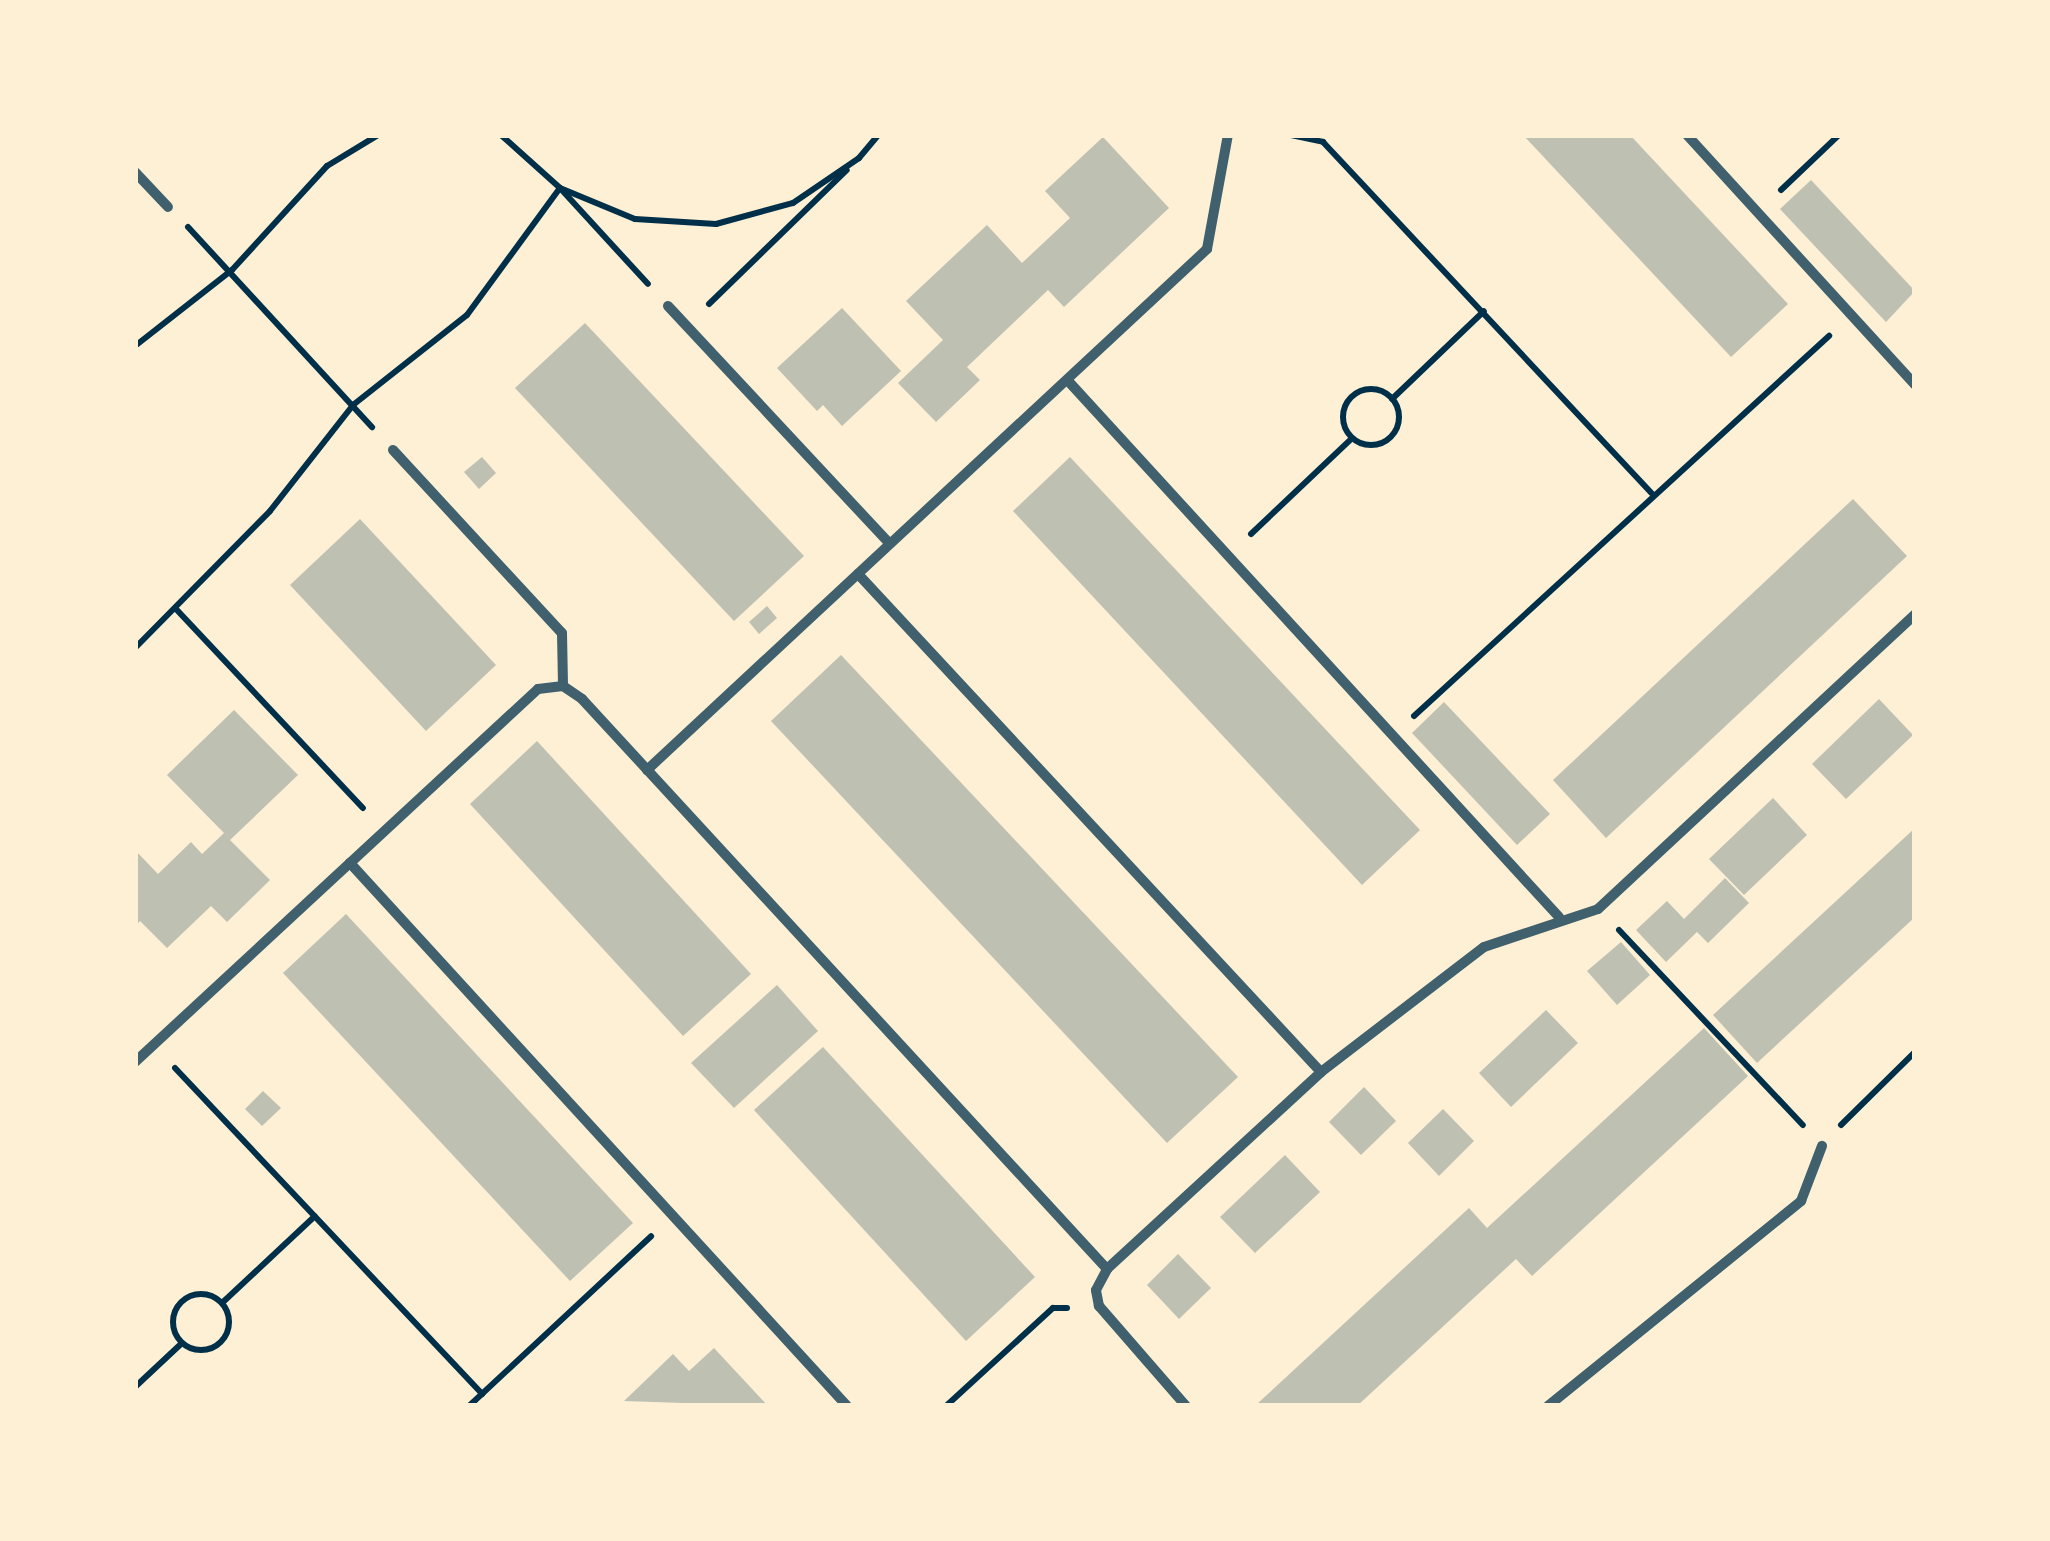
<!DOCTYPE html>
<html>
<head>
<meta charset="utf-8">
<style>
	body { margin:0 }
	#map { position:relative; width:2050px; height:1541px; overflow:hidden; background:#fdf0d5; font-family:"Roboto Serif",serif }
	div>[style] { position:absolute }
	.building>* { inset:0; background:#bec0b2 }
	.path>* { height:6px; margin:-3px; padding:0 3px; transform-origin:3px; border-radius:3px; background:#003049 }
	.path>.ring { margin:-3px; padding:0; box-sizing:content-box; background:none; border:6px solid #003049; border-radius:50% }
	.minor>* { height:10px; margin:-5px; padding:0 5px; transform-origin:5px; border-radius:5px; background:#3f606c }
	span { translate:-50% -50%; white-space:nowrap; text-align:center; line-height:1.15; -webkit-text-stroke:10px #fdf0d5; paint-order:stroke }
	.frame { position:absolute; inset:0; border:138px solid #fdf0d5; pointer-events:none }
</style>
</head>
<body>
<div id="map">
	<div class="building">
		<i style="clip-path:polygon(1523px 135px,1630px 135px,1788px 304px,1731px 357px)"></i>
		<i style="clip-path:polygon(1103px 137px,1169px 208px,1064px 307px,1048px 290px,967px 367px,980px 380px,936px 422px,898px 383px,943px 340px,906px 301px,987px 225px,1022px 263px,1070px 218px,1045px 191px)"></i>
		<i style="clip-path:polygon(1811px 180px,1915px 291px,1886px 322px,1780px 209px)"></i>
		<i style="clip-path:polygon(842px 308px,901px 371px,842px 426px,823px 405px,817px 411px,777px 368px)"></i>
		<i style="clip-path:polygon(585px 323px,804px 556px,734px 621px,515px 388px)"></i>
		<i style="clip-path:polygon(482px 457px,496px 473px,479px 489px,464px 472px)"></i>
		<i style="clip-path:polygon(1070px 457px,1420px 830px,1362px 885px,1013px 511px)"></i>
		<i style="clip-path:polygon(1853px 499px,1907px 556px,1606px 838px,1553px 780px)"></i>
		<i style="clip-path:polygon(360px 519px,496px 665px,426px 731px,290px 585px)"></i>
		<i style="clip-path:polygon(767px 606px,777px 618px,759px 634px,749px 622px)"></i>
		<i style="clip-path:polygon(841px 655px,1238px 1077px,1167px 1143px,771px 721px)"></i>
		<i style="clip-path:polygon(1879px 699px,1913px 735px,1846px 799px,1812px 764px)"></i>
		<i style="clip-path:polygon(1444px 702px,1550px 814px,1517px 845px,1412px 733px)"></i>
		<i style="clip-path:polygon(234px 710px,298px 775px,230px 840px,270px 880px,227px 922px,211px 906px,167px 948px,140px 921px,135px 926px,135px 850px,158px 874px,191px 842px,202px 854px,224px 833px,167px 775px)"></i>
		<i style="clip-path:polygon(537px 741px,751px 974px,683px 1036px,470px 804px)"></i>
		<i style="clip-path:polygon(1773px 798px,1807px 835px,1744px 895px,1709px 859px)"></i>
		<i style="clip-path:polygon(1915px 828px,1915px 917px,1757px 1063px,1713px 1015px)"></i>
		<i style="clip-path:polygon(1725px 878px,1749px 903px,1708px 943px,1697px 932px,1666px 962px,1636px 930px,1667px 901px,1684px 919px)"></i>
		<i style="clip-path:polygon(346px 914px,633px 1223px,570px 1281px,283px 973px)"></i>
		<i style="clip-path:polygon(1621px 942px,1650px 975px,1617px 1005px,1587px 971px)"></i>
		<i style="clip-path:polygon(777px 985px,818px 1031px,734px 1108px,691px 1063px)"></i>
		<i style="clip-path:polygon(1546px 1010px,1578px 1043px,1511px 1107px,1479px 1073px)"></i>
		<i style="clip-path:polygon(1704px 1028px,1748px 1076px,1532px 1276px,1516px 1259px,1357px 1406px,1257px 1404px,1469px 1208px,1487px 1228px)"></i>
		<i style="clip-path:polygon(823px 1047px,1035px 1277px,966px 1341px,754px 1110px)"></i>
		<i style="clip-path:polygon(1364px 1087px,1396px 1121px,1361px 1155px,1329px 1122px)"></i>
		<i style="clip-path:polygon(263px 1091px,281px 1108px,262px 1126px,245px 1109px)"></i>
		<i style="clip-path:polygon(1443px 1109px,1474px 1141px,1439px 1176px,1408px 1143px)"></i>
		<i style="clip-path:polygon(1285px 1155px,1320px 1192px,1255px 1253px,1220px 1217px)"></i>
		<i style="clip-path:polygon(1178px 1254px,1211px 1288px,1179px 1319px,1147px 1285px)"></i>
		<i style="clip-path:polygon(714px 1348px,768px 1406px,624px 1401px,673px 1354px,689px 1371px)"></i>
	</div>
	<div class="path">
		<i style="left:501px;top:135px;width:79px;rotate:41.9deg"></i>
		<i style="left:560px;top:188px;width:81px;rotate:22.5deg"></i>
		<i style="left:635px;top:219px;width:81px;rotate:3.5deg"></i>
		<i style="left:716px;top:224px;width:80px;rotate:-15.3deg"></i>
		<i style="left:793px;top:203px;width:80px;rotate:-34.3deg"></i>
		<i style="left:859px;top:158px;width:30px;rotate:-50deg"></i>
		<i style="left:1291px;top:135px;width:33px;rotate:12deg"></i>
		<i style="left:1323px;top:142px;width:481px;rotate:46.9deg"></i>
		<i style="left:1781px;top:190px;width:80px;rotate:-43.5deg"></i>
		<i style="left:188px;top:227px;width:272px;rotate:47.4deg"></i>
		<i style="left:709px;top:304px;width:192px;rotate:-44.2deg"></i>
		<i style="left:135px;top:346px;width:123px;rotate:-38.1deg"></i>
		<i style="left:232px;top:270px;width:141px;rotate:-47.6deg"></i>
		<i style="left:327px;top:166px;width:60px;rotate:-31.3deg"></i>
		<i class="ring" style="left:1343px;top:389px;width:50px;height:50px"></i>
		<i style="left:1392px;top:399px;width:127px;rotate:-43.7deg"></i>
		<i style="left:1251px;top:534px;width:139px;rotate:-43.5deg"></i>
		<i style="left:176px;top:609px;width:273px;rotate:46.8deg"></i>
		<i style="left:135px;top:648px;width:192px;rotate:-45.4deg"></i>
		<i style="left:270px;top:511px;width:135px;rotate:-51.9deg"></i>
		<i style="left:353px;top:405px;width:145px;rotate:-38.3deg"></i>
		<i style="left:467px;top:315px;width:157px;rotate:-53.8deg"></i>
		<i style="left:560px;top:188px;width:130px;rotate:47.5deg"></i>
		<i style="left:1414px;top:716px;width:563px;rotate:-42.48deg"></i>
		<i style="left:1619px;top:930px;width:268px;rotate:46.7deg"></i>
		<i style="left:175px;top:1068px;width:448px;rotate:46.7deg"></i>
		<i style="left:1841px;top:1125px;width:104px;rotate:-44.6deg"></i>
		<i class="ring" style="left:173px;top:1294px;width:50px;height:50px"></i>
		<i style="left:222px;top:1303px;width:127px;rotate:-43.1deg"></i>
		<i style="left:135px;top:1387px;width:64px;rotate:-43.1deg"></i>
		<i style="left:469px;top:1406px;width:249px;rotate:-43deg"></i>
		<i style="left:946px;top:1406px;width:145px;rotate:-42.5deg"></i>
		<i style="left:1053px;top:1308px;width:14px"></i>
	</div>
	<div class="minor">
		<i style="left:1687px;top:135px;width:338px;rotate:47.6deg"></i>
		<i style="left:135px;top:172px;width:48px;rotate:46.7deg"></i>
		<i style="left:668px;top:306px;width:325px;rotate:47deg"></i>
		<i style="left:1070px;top:383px;width:724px;rotate:47.52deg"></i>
		<i style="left:393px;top:450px;width:249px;rotate:47.3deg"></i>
		<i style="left:562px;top:633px;width:53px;rotate:88.9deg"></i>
		<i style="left:563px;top:686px;width:23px;rotate:34deg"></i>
		<i style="left:582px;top:699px;width:775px;rotate:47.35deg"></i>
		<i style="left:858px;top:574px;width:680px;rotate:47.09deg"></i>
		<i style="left:647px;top:770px;width:765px;rotate:-42.93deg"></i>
		<i style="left:1207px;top:249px;width:116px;rotate:-79.6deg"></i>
		<i style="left:350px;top:863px;width:256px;rotate:-42.8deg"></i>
		<i style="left:538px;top:689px;width:25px;rotate:-7deg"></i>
		<i style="left:135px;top:1062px;width:293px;rotate:-42.8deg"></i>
		<i style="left:350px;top:863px;width:736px;rotate:47.53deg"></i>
		<i style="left:1186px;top:1406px;width:133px;rotate:-131deg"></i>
		<i style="left:1099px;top:1306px;width:16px;rotate:-101deg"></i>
		<i style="left:1096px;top:1290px;width:24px;rotate:-62deg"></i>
		<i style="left:1107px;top:1269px;width:291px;rotate:-42.6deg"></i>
		<i style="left:1321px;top:1072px;width:205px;rotate:-37.5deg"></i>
		<i style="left:1484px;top:947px;width:120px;rotate:-18.4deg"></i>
		<i style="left:1598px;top:909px;width:433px;rotate:-42.9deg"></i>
		<i style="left:1548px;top:1406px;width:326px;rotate:-39deg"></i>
		<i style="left:1801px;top:1201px;width:59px;rotate:-69.1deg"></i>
	</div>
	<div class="frame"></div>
</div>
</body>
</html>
